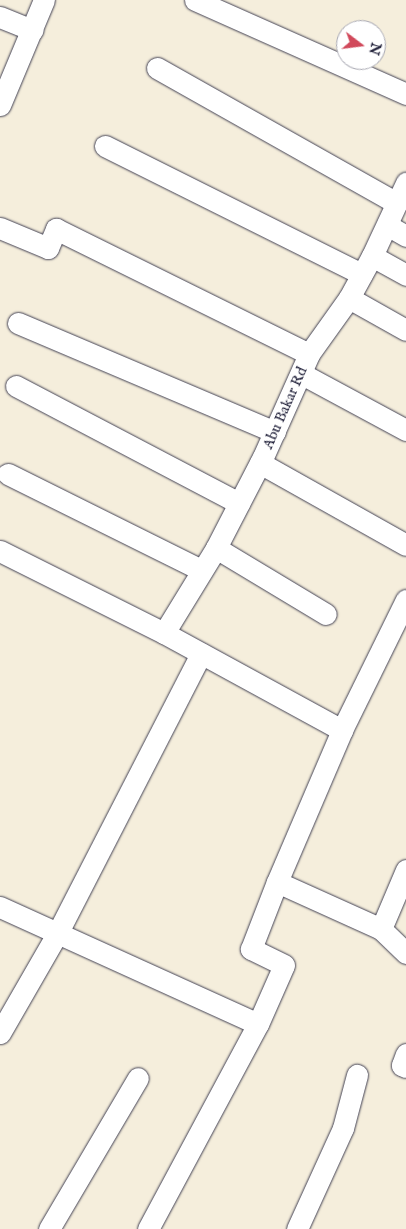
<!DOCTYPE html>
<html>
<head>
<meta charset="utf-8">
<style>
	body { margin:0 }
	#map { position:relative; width:406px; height:1229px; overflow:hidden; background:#f5eedc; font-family:"IM FELL English",serif }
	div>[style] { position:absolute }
	.roads { filter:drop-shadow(0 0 1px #424153) drop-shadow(0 0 1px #424153) }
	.minor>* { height:21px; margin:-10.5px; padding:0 10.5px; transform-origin:10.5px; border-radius:10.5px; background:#fff }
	span { translate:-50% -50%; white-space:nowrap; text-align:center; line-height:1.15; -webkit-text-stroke:5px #fff; paint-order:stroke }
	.street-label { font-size:15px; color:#22223b }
	.north { position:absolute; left:336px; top:20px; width:50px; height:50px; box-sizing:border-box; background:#fff; border:1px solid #a7a7b1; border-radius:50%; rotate:105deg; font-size:14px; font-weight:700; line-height:20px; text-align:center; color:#22223b }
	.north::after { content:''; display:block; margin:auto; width:18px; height:22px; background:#d1495b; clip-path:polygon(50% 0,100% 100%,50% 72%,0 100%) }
</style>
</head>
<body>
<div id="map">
	<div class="roads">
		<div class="minor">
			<i style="left:195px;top:0;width:231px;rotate:24deg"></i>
			<i style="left:0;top:17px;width:35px;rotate:22deg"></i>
			<i style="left:157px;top:68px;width:275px;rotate:29.4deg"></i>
			<i style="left:0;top:105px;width:114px;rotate:-67.3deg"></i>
			<i style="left:105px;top:146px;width:287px;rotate:26.5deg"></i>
			<i style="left:387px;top:225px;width:22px;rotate:30deg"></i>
			<i style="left:0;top:228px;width:52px;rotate:22.6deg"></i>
			<i style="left:48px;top:248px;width:21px;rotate:-67deg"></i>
			<i style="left:56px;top:229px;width:282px;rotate:26.3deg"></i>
			<i style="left:372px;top:256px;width:39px;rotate:29deg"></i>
			<i style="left:349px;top:298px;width:65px;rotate:29.3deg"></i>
			<i style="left:18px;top:323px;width:279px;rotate:23deg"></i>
			<i style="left:302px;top:374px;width:118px;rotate:28.3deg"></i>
			<i style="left:16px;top:386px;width:252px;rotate:27.7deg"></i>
			<i style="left:260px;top:463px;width:167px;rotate:29.3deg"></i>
			<i style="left:8px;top:474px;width:216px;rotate:26.4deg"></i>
			<i style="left:216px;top:548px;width:128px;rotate:31deg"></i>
			<i style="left:0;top:551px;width:183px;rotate:26.6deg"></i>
			<i style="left:164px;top:633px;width:203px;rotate:28.6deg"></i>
			<i style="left:164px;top:633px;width:100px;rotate:-58.5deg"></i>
			<i style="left:216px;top:548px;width:102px;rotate:-62.7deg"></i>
			<i style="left:263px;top:457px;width:113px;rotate:-65.9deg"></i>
			<i style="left:309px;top:354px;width:69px;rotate:-54.5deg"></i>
			<i style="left:349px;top:298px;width:48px;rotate:-61.3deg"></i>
			<i style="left:372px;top:256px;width:81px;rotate:-65deg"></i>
			<i style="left:277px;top:882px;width:165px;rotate:-66.8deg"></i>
			<i style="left:342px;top:730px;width:145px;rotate:-63.8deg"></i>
			<i style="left:0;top:907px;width:283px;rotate:24.4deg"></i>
			<i style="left:381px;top:929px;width:64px;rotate:-67deg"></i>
			<i style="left:0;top:1033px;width:116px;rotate:-60.1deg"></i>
			<i style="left:58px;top:932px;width:313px;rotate:-62.8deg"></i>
			<i style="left:406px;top:1054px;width:12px;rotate:110deg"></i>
			<i style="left:402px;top:1065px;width:4px;rotate:27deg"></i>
			<i style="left:49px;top:1229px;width:175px;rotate:-59.5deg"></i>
			<i style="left:148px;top:1229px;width:233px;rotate:-61.8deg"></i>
			<i style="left:258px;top:1024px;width:64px;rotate:-66.2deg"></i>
			<i style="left:284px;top:965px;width:37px;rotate:-154deg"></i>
			<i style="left:251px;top:949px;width:72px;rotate:-68.8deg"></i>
			<i style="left:277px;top:882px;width:114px;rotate:24.3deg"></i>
			<i style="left:381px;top:929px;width:35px;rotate:44deg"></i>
			<i style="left:297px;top:1229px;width:111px;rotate:-65.5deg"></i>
			<i style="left:343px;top:1128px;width:55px;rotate:-75.2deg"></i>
		</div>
	</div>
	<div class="street-label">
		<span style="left:285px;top:408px;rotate:-66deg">Abu Bakar Rd</span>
	</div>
	<div class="north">N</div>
</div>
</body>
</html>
